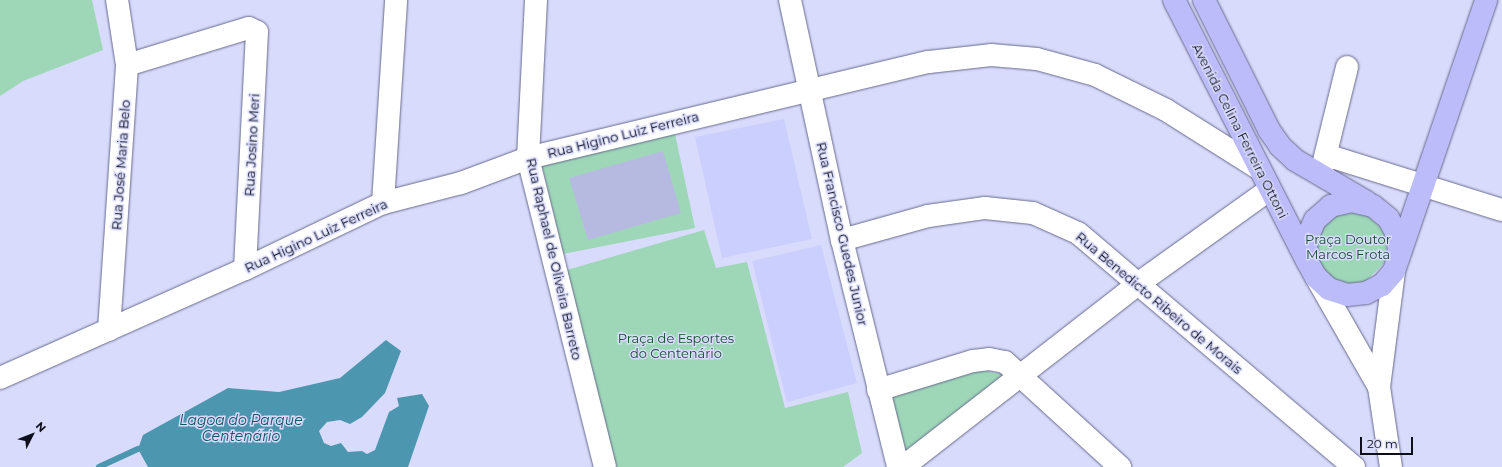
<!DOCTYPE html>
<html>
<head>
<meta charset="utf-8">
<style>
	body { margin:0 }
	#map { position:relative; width:1502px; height:467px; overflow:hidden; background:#d8dbfb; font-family:Montserrat,sans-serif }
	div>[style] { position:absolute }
	.built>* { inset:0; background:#cbcffd }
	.green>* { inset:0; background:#9dd7b8 }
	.water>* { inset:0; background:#4c97af }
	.stream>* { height:5.5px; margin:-2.75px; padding:0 2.75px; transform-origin:2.75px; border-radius:2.75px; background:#4c97af }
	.building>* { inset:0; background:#b6bae0 }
	.roads { filter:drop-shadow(0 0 1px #686a8d) drop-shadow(0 0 1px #686a8d) }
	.minor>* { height:22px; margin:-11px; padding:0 11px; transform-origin:11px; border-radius:11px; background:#fff }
	.major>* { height:22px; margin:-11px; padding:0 11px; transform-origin:11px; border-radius:11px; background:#bbbcf9 }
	span { translate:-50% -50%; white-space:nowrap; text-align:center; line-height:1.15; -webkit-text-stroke:3px #d8dbfb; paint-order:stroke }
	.street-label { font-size:13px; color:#0e0f1c }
	.park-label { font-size:13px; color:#174a33 }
	.water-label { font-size:14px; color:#115163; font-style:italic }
	.north { position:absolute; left:12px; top:415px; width:40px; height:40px; -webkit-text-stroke:3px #d8dbfb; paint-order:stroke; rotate:48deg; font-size:11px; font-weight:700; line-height:16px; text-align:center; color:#0e0f1c }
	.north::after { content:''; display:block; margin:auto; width:14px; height:18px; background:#0e0f1c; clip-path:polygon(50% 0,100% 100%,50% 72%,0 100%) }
	.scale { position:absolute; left:1360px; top:437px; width:53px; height:18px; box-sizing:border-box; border:2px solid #0e0f1c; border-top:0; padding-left:5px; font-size:12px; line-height:14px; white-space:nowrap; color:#0e0f1c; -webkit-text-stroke:3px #d8dbfb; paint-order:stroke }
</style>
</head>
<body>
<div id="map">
	<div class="built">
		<i style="clip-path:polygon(784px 119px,812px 239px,722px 258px,695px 137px)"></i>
		<i style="clip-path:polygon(821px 245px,857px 383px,787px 402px,752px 261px)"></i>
	</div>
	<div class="green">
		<i style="clip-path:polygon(0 0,92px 0,103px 50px,23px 81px,0 96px)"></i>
		<i style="clip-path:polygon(675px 134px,695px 228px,563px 254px,542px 165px)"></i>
		<i style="clip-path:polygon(1347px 210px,1366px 214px,1382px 229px,1387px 240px,1385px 262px,1362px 285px,1346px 287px,1312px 264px,1319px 224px)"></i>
		<i style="clip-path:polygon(704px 230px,716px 268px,747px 262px,785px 408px,848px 392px,862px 453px,843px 467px,613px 467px,567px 270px)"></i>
		<i style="clip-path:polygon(977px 369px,1016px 377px,904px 462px,886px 391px)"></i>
	</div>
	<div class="water">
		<i style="clip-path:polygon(386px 340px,401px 351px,385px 393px,362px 417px,350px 424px,340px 420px,327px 422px,319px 431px,324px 443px,331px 446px,341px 443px,348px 452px,362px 451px,367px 454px,375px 450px,389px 412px,399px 406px,397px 398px,422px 394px,429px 406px,408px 467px,148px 467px,138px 449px,143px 435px,228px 388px,279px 392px,340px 378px)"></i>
	</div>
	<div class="stream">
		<i style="left:99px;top:467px;width:43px;rotate:-24.8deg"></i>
	</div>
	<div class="building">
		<i style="clip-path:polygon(663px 151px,681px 213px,588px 240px,569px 178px)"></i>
	</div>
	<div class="roads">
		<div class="minor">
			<i style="left:536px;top:0;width:158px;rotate:92.9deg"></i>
			<i style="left:528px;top:158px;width:318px;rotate:76deg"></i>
			<i style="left:790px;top:0;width:246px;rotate:77.8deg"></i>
			<i style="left:842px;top:240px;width:234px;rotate:76.1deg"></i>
			<i style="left:127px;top:65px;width:127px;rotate:-16.9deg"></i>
			<i style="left:249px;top:28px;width:9px;rotate:27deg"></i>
			<i style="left:257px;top:32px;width:237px;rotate:92.9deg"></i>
			<i style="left:1326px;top:155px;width:184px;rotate:17.4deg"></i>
			<i style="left:1322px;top:169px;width:105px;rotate:-76.2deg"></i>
			<i style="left:383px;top:203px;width:203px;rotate:-86.3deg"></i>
			<i style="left:842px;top:240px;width:89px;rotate:-15.6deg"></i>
			<i style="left:928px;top:216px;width:58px;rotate:-8deg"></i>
			<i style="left:985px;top:208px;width:48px;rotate:5.9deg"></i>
			<i style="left:1033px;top:213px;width:49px;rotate:24deg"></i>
			<i style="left:1078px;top:233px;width:362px;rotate:40.3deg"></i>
			<i style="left:1316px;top:277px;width:127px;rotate:60.2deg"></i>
			<i style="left:1379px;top:387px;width:81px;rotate:81.5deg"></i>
			<i style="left:109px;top:330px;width:266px;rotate:-86.1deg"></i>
			<i style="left:127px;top:65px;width:66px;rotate:-98.7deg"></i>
			<i style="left:0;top:378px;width:268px;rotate:-24deg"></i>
			<i style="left:245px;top:269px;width:153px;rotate:-25.6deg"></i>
			<i style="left:383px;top:203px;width:81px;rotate:-14.4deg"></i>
			<i style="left:461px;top:183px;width:72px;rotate:-20.5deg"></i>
			<i style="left:528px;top:158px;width:412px;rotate:-13.5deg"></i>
			<i style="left:929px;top:62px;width:62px;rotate:-6.4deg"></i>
			<i style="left:991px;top:55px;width:46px;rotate:5deg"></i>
			<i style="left:1037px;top:59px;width:60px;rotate:15.4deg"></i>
			<i style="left:1095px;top:75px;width:79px;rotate:26.2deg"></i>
			<i style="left:1166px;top:110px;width:109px;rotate:32.2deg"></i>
			<i style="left:1379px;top:387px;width:117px;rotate:-82.6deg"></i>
			<i style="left:878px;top:390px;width:99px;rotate:-17deg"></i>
			<i style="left:973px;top:361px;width:16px;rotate:-7deg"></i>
			<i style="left:989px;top:359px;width:16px;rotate:11deg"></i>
			<i style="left:1005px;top:362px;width:156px;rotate:42.4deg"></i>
			<i style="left:903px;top:467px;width:299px;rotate:-37.9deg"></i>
			<i style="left:1139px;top:283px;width:160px;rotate:-35.6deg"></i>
		</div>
		<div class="major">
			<i style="left:1174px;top:0;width:291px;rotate:63deg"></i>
			<i style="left:1204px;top:0;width:145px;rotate:63.4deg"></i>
			<i style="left:1269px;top:130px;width:19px;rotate:55deg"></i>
			<i style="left:1280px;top:146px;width:21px;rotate:43deg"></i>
			<i style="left:1295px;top:160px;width:83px;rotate:30.3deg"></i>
			<i style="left:1399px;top:253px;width:19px;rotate:-96deg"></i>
			<i style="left:1397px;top:234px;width:18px;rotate:-119deg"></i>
			<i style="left:1388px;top:218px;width:19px;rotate:-141deg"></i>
			<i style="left:1373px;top:206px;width:22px;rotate:-167deg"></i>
			<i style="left:1352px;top:201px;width:22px;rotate:167deg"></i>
			<i style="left:1331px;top:206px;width:21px;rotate:139deg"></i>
			<i style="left:1315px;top:220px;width:22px;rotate:114deg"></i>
			<i style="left:1306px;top:240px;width:21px;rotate:87deg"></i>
			<i style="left:1307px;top:261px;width:18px;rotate:61deg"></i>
			<i style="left:1316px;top:277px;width:18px;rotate:43deg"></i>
			<i style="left:1329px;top:289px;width:19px;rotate:18deg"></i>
			<i style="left:1347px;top:295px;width:19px;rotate:-6deg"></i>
			<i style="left:1366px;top:293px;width:18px;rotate:-27deg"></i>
			<i style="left:1382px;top:285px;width:18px;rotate:-49deg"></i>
			<i style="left:1394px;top:271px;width:286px;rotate:-71.2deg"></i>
		</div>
	</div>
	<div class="street-label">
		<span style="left:1240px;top:131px;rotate:63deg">Avenida Celina Ferreira Ottoni</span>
		<span style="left:623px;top:135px;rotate:-14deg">Rua Higino Luiz Ferreira</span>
		<span style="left:252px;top:145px;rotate:-87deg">Rua Josino Meri</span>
		<span style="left:121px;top:165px;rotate:-86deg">Rua José Maria Belo</span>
		<span style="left:842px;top:234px;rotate:77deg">Rua Francisco Guedes Junior</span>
		<span style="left:316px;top:236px;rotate:-25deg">Rua Higino Luiz Ferreira</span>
		<span style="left:554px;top:259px;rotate:77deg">Rua Raphael de Oliveira Barreto</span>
		<span style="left:1159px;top:303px;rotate:40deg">Rua Benedicto Ribeiro de Morais</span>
	</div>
	<div class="park-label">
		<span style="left:1348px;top:247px">Praça Doutor<br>Marcos Frota</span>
		<span style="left:676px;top:346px">Praça de Esportes<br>do Centenário</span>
	</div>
	<div class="water-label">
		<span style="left:241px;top:428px">Lagoa do Parque<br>Centenário</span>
	</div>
	<div class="north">N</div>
	<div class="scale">20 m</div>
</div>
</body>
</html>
